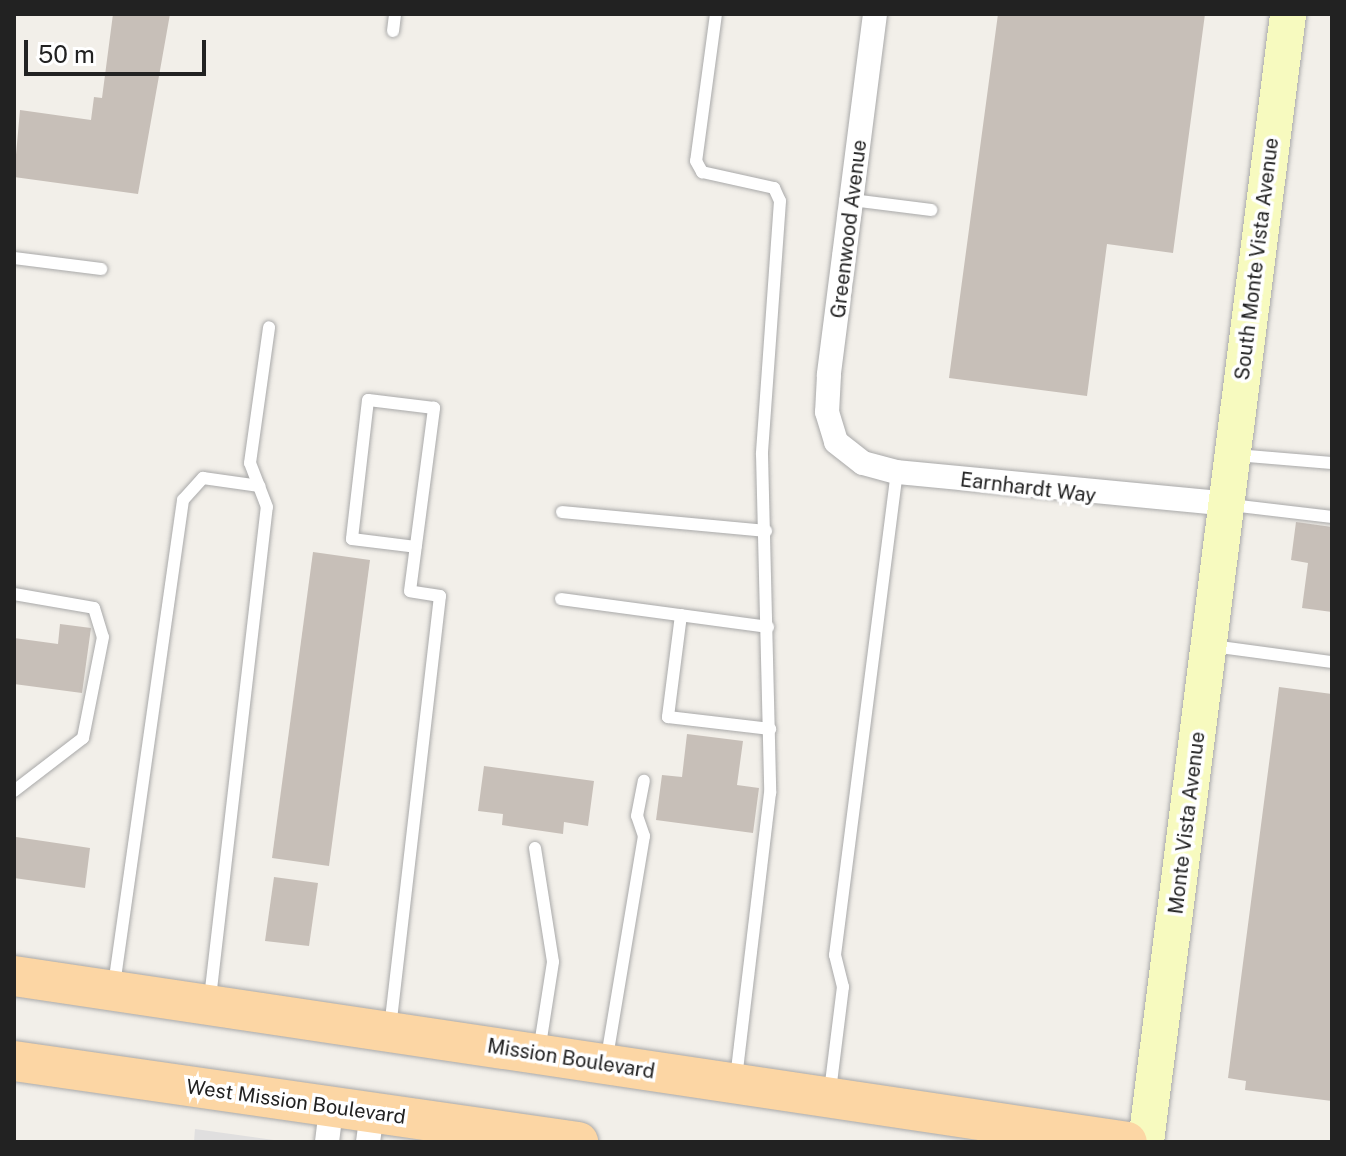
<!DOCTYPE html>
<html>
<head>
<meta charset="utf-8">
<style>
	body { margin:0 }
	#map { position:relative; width:1346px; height:1156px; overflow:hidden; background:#f2efe9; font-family:"Public Sans",sans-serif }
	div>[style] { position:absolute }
	.residential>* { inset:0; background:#e0dfdf }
	.building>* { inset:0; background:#c7bfb8 }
	.roads { filter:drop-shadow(0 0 2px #a9a9a9) drop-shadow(0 0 2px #a9a9a9) }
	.service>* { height:12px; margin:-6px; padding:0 6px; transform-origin:6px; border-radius:6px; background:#fff }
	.minor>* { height:24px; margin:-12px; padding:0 12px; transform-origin:12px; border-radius:12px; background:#fff }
	.secondary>* { height:36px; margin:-18px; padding:0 18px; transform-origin:18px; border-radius:18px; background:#f7fabf }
	.primary>* { height:40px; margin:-20px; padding:0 20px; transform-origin:20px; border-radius:20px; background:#fcd6a4 }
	span { translate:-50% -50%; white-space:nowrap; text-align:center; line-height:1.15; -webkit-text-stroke:7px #fff; paint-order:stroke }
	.street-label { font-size:20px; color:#222 }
	.frame { position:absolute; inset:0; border:16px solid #222; pointer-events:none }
	.scale { position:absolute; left:24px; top:40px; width:182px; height:36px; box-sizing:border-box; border:4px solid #222; border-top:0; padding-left:10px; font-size:24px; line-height:28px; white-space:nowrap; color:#222; -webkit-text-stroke:6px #fff; paint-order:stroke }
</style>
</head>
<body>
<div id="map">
	<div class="residential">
		<i style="clip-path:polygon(195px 1129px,288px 1142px,194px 1142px)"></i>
	</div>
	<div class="building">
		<i style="clip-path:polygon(113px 14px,170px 14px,138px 194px,14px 177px,20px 110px,91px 120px,94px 97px,102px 98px)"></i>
		<i style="clip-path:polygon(998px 14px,1205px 14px,1173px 253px,1107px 244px,1087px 396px,949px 378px)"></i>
		<i style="clip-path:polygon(1296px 522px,1332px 527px,1332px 612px,1302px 608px,1308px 563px,1291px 560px)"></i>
		<i style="clip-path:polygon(313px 552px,370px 560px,329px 866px,272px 858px)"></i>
		<i style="clip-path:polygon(60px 624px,91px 628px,82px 693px,14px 684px,14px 638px,58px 644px)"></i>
		<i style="clip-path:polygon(1279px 687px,1332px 694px,1332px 1101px,1245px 1090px,1246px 1081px,1228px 1078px)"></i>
		<i style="clip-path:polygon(687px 734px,743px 741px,737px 785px,759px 788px,753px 833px,656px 820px,662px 775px,682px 777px)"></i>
		<i style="clip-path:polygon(484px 766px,594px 781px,588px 826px,564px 822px,563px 834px,502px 825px,503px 814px,478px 811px)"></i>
		<i style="clip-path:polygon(16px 837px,90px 848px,85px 888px,14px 878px)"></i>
		<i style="clip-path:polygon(274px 877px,318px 883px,309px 946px,265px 941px)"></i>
	</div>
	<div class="roads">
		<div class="service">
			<i style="left:716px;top:14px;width:148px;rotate:97.7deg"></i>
			<i style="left:696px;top:161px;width:13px;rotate:61deg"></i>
			<i style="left:702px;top:172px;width:74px;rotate:12.5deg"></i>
			<i style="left:774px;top:188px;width:14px;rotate:65deg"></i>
			<i style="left:780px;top:201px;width:254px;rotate:94.1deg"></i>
			<i style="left:762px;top:454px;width:339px;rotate:88.6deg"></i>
			<i style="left:770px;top:793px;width:289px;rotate:96.8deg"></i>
			<i style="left:393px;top:31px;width:17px;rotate:-83deg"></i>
			<i style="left:852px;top:200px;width:80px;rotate:7.2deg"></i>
			<i style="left:14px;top:258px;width:88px;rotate:7.2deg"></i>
			<i style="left:1236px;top:455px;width:96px;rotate:4.8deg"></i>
			<i style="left:1231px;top:505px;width:102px;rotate:6.8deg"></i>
			<i style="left:562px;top:512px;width:205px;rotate:5.3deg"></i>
			<i style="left:14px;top:594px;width:81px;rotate:9.9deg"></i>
			<i style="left:94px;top:608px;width:30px;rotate:73deg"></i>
			<i style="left:103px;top:637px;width:103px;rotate:101.2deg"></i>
			<i style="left:83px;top:738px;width:87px;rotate:142.5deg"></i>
			<i style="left:561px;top:599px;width:209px;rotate:7.7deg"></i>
			<i style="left:681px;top:615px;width:103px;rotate:97.3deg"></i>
			<i style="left:668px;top:717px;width:103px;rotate:6.7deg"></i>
			<i style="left:1213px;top:646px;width:120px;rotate:7.7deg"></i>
			<i style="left:535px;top:848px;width:115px;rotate:81deg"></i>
			<i style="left:553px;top:962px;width:90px;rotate:98.9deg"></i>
			<i style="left:114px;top:985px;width:490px;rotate:-81.9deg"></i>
			<i style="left:183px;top:500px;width:30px;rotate:-48deg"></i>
			<i style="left:203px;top:478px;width:57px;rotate:8.1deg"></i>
			<i style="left:210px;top:998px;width:494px;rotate:-83.4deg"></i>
			<i style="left:267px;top:507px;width:47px;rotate:-111.1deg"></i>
			<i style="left:250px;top:463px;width:137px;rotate:-82deg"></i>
			<i style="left:390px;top:1028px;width:435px;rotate:-83.4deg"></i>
			<i style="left:440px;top:596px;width:30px;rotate:-171deg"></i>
			<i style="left:410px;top:591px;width:185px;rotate:-82.5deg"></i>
			<i style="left:434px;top:408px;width:66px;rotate:-173.1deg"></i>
			<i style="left:368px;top:400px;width:140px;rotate:96.6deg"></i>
			<i style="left:352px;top:539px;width:64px;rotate:7.1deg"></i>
			<i style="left:607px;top:1057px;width:224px;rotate:-80.5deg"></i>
			<i style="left:644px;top:836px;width:21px;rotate:-109deg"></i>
			<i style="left:637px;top:816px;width:36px;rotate:-79deg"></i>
			<i style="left:830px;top:1091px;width:105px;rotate:-82.9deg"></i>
			<i style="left:843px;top:987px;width:33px;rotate:-104deg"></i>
			<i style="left:835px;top:955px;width:487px;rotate:-82.7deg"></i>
		</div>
		<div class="minor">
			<i style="left:875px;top:14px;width:364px;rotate:97.3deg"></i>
			<i style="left:829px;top:375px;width:37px;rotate:93deg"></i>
			<i style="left:827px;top:412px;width:31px;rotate:73deg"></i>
			<i style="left:836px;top:442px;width:34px;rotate:38deg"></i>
			<i style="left:863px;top:463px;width:35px;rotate:15deg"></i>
			<i style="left:897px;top:472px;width:333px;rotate:5.5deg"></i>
			<i style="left:327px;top:1142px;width:34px;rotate:-83deg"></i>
			<i style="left:368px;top:1142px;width:29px;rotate:-82deg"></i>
		</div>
		<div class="secondary">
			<i style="left:1146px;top:1142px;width:1137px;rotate:-82.82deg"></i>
		</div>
		<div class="primary">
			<i style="left:14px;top:976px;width:1125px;rotate:8.48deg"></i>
			<i style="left:14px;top:1061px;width:570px;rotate:8.17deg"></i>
		</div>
	</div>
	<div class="street-label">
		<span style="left:849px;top:229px;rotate:-83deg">Greenwood Avenue</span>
		<span style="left:1257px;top:259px;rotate:-83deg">South Monte Vista Avenue</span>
		<span style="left:1028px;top:488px;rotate:7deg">Earnhardt Way</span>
		<span style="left:1187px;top:823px;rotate:-83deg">Monte Vista Avenue</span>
		<span style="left:571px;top:1059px;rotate:9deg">Mission Boulevard</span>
		<span style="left:296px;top:1102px;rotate:8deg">West Mission Boulevard</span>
	</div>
	<div class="frame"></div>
	<div class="scale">50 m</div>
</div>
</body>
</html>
